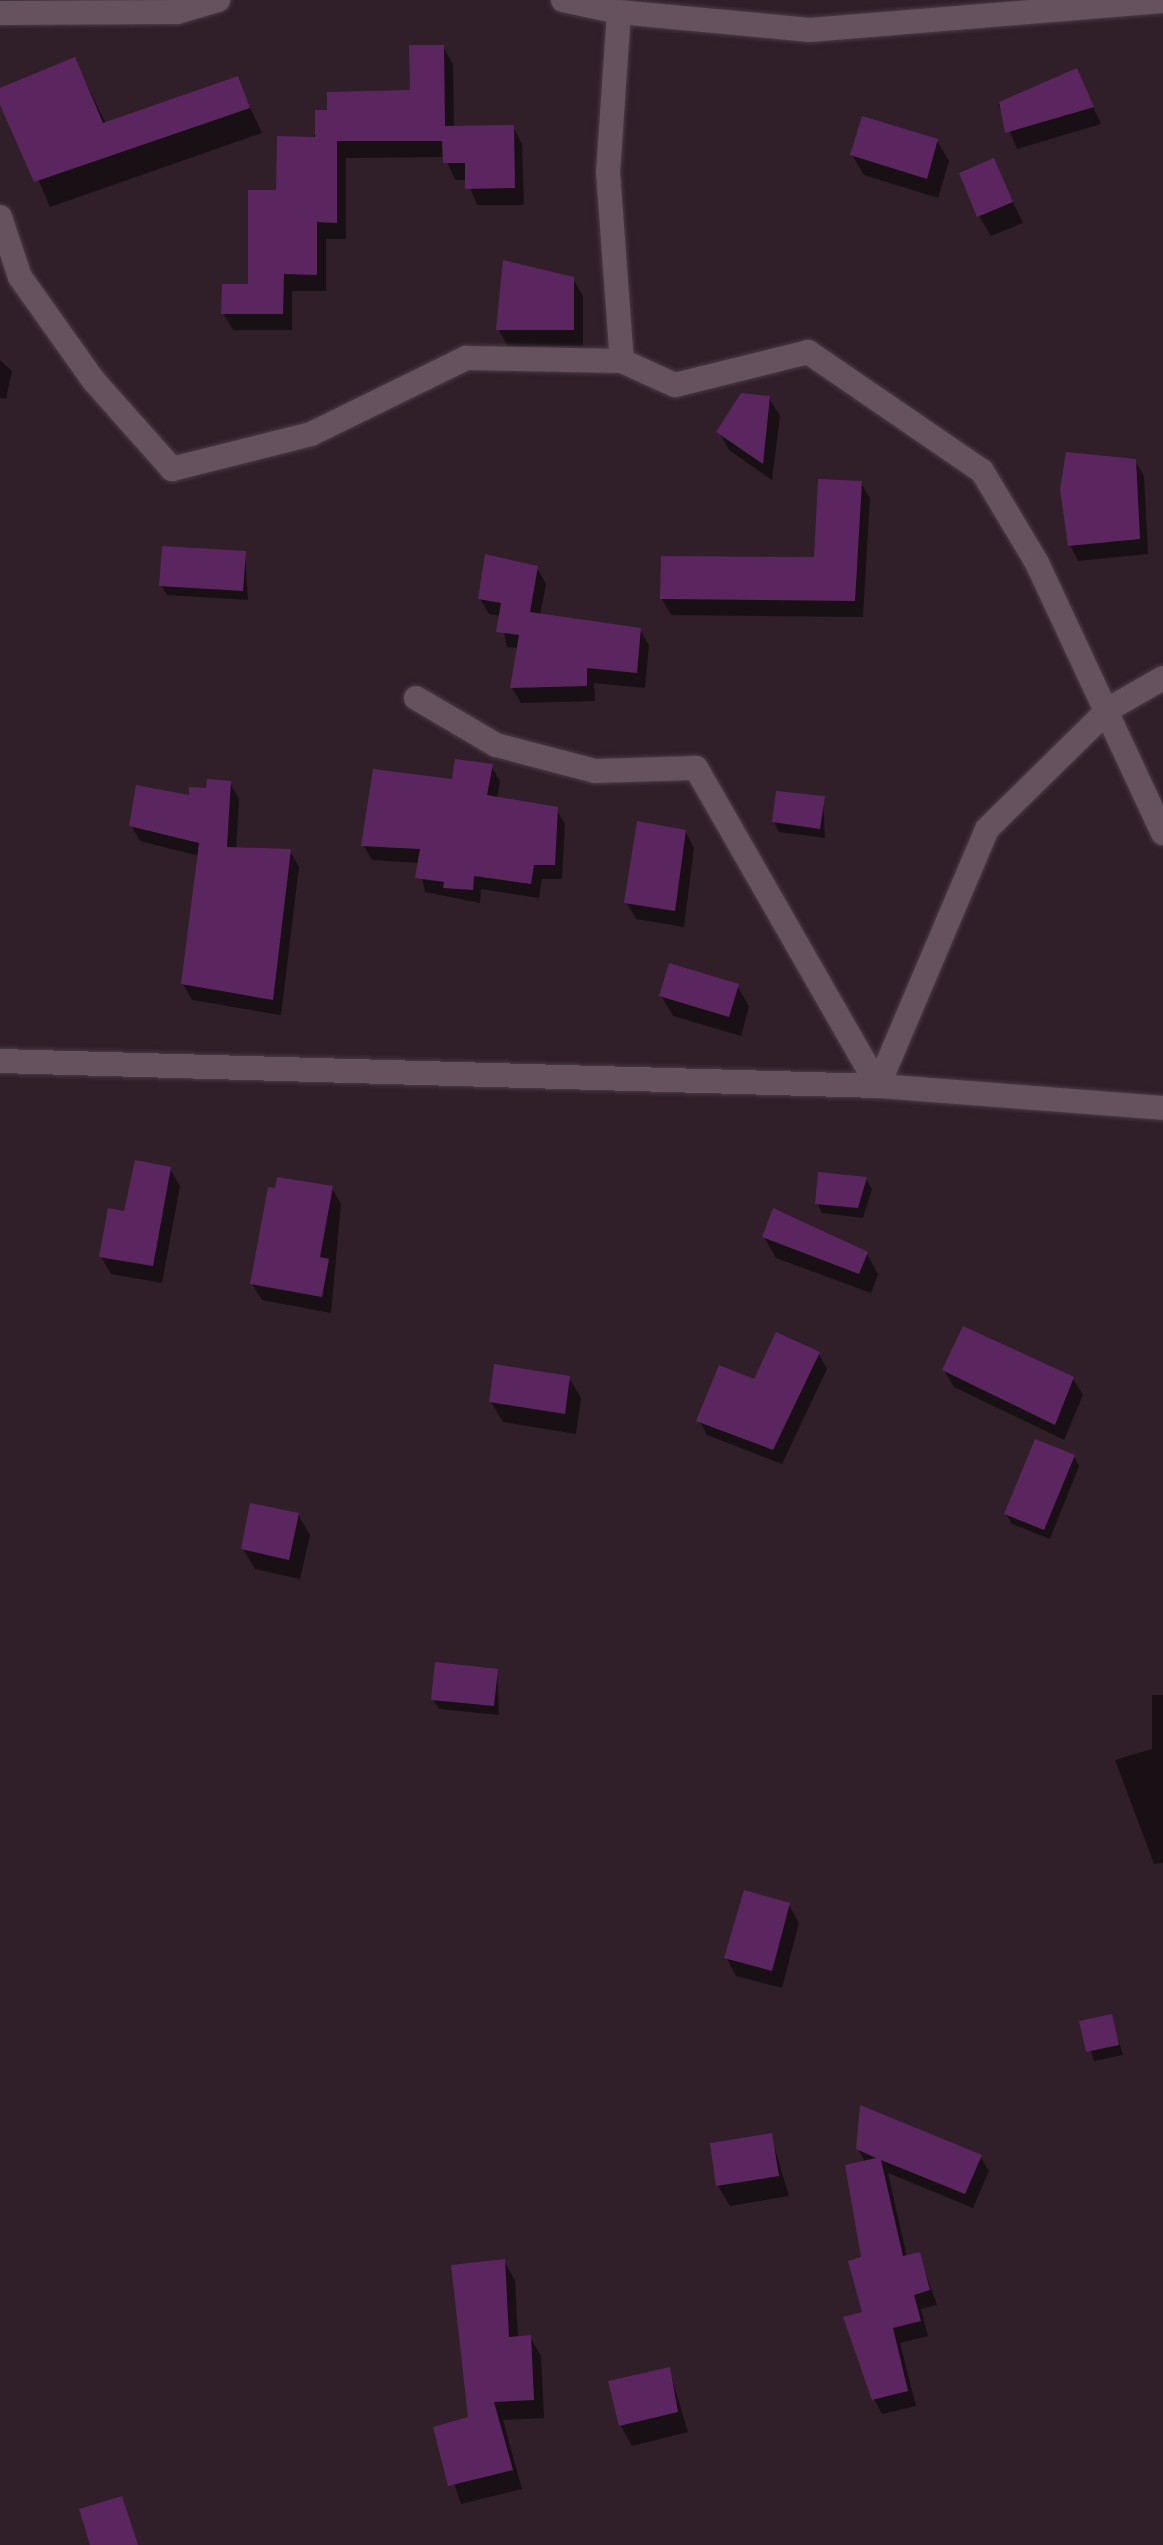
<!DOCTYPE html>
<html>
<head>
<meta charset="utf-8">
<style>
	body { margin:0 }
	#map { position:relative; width:1163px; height:2545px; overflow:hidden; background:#301e29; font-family:"Open Sans",sans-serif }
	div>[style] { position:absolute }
	.shadow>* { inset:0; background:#0007 }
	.building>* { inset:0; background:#5b2660 }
	.roads { filter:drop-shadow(0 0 2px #4a3b45) drop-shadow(0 0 2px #4a3b45) }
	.minor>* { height:24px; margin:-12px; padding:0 12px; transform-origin:12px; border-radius:12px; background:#66525e }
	span { translate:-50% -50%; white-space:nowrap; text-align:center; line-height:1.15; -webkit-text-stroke:7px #261520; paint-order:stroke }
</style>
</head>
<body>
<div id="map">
	<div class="shadow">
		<i style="clip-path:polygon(443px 47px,453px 64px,454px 128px,513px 127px,522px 144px,524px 205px,477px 205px,467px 180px,455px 180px,445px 157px,346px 158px,346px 239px,326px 239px,326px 291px,292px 291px,292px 330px,233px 330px,223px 313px,250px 286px,278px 192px,329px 112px,412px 92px)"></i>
		<i style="clip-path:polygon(75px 60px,106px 124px,237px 79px,262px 133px,50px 207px,0 90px)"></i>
		<i style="clip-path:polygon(1076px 71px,1101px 124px,1017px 149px,998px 104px)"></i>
		<i style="clip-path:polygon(937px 141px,949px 161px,938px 198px,864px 175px,852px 155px)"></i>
		<i style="clip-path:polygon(993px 161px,1023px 223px,991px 236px,979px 216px)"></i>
		<i style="clip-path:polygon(573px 279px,583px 296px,583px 346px,508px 346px,498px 329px)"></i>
		<i style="clip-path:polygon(0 360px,12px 371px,6px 399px,0 398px)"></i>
		<i style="clip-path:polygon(769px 398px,780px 416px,772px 480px,729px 450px,719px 432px)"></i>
		<i style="clip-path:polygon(1135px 461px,1144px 476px,1148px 554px,1078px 561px,1070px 545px)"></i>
		<i style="clip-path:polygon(861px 483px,870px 498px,863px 617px,671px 615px,662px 599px,815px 559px)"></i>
		<i style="clip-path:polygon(245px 553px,248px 600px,167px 595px,161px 585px)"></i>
		<i style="clip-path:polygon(537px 568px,546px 584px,540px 616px,640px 630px,649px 645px,645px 688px,594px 683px,595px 701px,521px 703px,512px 688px,519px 648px,507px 647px,501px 616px,489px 614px,480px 599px)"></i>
		<i style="clip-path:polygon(491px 766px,500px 781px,497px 799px,556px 809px,565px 824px,562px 879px,542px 879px,539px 898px,481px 889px,480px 903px,425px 892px,419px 863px,372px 860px,363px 845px)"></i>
		<i style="clip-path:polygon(230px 783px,239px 799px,236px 849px,290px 851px,299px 867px,281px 1015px,192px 1000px,183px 984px,199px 856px,140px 841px,131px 825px)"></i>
		<i style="clip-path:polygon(823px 798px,825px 838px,779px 832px,774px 822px)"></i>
		<i style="clip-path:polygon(685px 831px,694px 848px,684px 927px,636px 919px,626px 902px)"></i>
		<i style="clip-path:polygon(737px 986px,749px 1006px,741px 1036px,673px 1016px,661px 996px)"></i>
		<i style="clip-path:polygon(170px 1169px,180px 1186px,162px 1283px,111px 1274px,101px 1257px,126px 1213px)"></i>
		<i style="clip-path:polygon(866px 1179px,872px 1189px,863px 1218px,822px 1213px,817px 1203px)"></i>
		<i style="clip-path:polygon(332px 1188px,341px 1204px,331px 1313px,262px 1300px,252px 1284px)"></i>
		<i style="clip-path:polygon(764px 1237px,867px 1254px,878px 1274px,871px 1293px,776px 1258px)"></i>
		<i style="clip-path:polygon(819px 1354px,827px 1369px,782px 1464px,707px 1435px,699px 1420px,754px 1381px)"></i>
		<i style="clip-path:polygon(944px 1370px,1073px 1379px,1083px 1395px,1064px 1440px,954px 1387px)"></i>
		<i style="clip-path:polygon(569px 1378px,581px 1398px,576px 1434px,503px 1422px,491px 1402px)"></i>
		<i style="clip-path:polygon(1074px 1456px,1079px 1466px,1050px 1539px,1012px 1524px,1006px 1514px)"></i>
		<i style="clip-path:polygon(298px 1515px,310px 1535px,300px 1579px,255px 1569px,243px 1549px)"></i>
		<i style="clip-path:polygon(497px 1671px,499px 1715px,439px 1709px,433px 1700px)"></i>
		<i style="clip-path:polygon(1152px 1695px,1163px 1695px,1163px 1863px,1154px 1864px,1115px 1760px,1152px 1749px)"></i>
		<i style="clip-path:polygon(789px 1905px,799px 1923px,782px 1988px,736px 1976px,726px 1957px)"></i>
		<i style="clip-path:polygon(1111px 2017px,1123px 2055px,1094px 2061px,1082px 2023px)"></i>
		<i style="clip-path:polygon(771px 2135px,789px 2196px,730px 2206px,718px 2186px)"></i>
		<i style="clip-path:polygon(858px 2149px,980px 2156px,989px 2171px,973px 2208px,888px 2173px,907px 2257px,919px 2254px,937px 2305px,921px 2309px,928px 2336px,900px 2343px,916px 2406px,882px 2414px,874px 2399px,864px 2314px,865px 2162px)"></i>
		<i style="clip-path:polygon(504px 2261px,515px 2280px,518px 2338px,530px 2337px,541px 2356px,544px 2418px,503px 2420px,522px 2489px,461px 2504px,435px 2428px,471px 2419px)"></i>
		<i style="clip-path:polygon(669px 2369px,688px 2432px,632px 2446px,621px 2426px)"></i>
	</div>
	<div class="building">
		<i style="clip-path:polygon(409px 45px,444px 45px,445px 126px,514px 125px,515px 188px,465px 189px,465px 163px,443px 163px,442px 141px,337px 141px,337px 223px,317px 222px,317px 275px,284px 274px,283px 314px,221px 314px,222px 284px,248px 284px,248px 190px,276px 190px,277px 136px,315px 137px,315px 110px,327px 110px,327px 92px,410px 90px)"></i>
		<i style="clip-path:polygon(75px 57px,103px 123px,238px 76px,250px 108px,34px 182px,0 105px,0 88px)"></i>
		<i style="clip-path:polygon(1077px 68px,1094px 107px,1005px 133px,999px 102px)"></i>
		<i style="clip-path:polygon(862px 116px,938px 139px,927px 179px,850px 155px)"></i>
		<i style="clip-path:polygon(994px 158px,1013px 202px,977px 217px,959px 173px)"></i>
		<i style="clip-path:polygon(503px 260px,574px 277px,574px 330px,496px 330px)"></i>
		<i style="clip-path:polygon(741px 393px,770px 396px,763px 464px,716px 432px)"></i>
		<i style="clip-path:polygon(1066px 452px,1136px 459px,1140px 539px,1068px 546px,1060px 489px)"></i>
		<i style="clip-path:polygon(818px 479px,862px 481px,855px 601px,660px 599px,661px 556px,814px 557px)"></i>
		<i style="clip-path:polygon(162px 546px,246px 551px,243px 591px,159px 586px)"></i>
		<i style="clip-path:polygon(485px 554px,538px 566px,530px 612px,641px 628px,637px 673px,587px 668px,587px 686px,510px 688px,519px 635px,496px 632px,501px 603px,478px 599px)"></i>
		<i style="clip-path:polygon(455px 759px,493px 764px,487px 795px,558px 807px,555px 865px,534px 865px,531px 884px,474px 876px,473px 890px,443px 888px,444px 882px,415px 878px,420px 849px,361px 846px,373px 769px,452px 779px)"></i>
		<i style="clip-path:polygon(207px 779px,231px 781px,227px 847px,291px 849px,273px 1000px,181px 984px,199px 843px,129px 826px,136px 785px,189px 795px,189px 787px,206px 788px)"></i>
		<i style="clip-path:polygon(776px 791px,825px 796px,820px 829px,772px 822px)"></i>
		<i style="clip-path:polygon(637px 821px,686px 830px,675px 911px,624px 903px)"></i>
		<i style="clip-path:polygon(669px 963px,739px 984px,729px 1017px,659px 996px)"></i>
		<i style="clip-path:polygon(135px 1160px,171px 1167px,153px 1266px,99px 1257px,108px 1208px,124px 1211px)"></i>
		<i style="clip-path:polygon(818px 1172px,867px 1177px,858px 1208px,815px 1204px)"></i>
		<i style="clip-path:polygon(277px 1177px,333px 1186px,320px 1257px,329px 1259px,322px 1297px,250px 1284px,268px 1187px,275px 1188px)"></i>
		<i style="clip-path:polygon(773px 1208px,868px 1252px,859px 1274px,762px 1237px)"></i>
		<i style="clip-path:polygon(963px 1326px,1074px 1377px,1055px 1425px,942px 1370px)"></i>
		<i style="clip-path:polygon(776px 1332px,820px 1352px,773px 1450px,696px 1421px,719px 1365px,754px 1379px)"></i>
		<i style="clip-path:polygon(494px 1364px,570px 1376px,565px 1414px,489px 1402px)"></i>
		<i style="clip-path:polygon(1035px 1439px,1075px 1455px,1044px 1530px,1004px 1514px)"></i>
		<i style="clip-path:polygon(250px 1503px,299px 1513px,289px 1560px,241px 1549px)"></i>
		<i style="clip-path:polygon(435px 1662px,498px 1669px,494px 1706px,431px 1700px)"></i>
		<i style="clip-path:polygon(744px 1890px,790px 1903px,772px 1971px,724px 1958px)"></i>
		<i style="clip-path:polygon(1112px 2014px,1119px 2045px,1086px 2052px,1079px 2021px)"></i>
		<i style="clip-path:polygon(860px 2105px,982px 2155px,965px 2194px,881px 2160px,903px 2256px,920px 2252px,930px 2290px,914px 2295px,921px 2321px,893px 2328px,908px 2391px,872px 2400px,843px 2317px,862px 2312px,848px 2261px,861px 2257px,845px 2165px,876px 2158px,856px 2149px)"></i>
		<i style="clip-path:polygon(772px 2133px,779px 2176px,716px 2186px,710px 2143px)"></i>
		<i style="clip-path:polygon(505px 2259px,509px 2337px,531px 2335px,534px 2400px,494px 2402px,513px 2470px,448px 2486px,433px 2427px,468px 2417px,451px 2265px)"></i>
		<i style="clip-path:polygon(670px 2367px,678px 2412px,619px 2426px,608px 2381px)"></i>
		<i style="clip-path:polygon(122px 2496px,138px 2545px,90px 2545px,79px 2509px)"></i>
	</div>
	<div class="roads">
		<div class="minor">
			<i style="left:563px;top:0;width:57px;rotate:12.1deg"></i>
			<i style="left:619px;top:12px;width:192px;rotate:5.4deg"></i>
			<i style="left:810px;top:30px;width:354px;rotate:-4.7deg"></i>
			<i style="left:619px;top:12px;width:160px;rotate:93.9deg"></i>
			<i style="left:608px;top:172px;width:190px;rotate:85.8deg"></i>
			<i style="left:622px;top:361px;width:58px;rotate:24.4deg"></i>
			<i style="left:675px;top:385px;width:137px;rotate:-13.9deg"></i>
			<i style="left:808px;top:352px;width:211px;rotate:34.4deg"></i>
			<i style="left:982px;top:471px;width:107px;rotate:59.1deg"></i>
			<i style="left:1037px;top:563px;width:298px;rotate:65deg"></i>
			<i style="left:0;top:13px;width:177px;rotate:-0.3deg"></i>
			<i style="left:177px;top:12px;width:43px;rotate:-16.3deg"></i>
			<i style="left:0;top:217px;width:63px;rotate:71.6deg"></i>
			<i style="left:20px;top:277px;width:128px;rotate:54.6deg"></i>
			<i style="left:94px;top:381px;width:118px;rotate:48.4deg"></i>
			<i style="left:172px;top:469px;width:143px;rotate:-14.1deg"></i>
			<i style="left:311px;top:434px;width:173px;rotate:-26.1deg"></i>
			<i style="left:466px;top:358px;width:156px;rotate:1.1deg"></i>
			<i style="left:416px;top:698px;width:93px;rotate:30.4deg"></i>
			<i style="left:496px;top:745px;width:102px;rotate:14.7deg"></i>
			<i style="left:595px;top:771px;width:101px;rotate:-1.7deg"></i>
			<i style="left:696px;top:768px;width:366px;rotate:60.2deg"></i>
			<i style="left:0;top:1061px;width:878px;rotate:1.63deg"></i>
			<i style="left:878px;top:1086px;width:286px;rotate:4.4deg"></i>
			<i style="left:878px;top:1086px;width:279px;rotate:-67deg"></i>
			<i style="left:987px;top:829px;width:171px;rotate:-44.5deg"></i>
			<i style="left:1109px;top:709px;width:62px;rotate:-29.9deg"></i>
		</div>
	</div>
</div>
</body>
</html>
